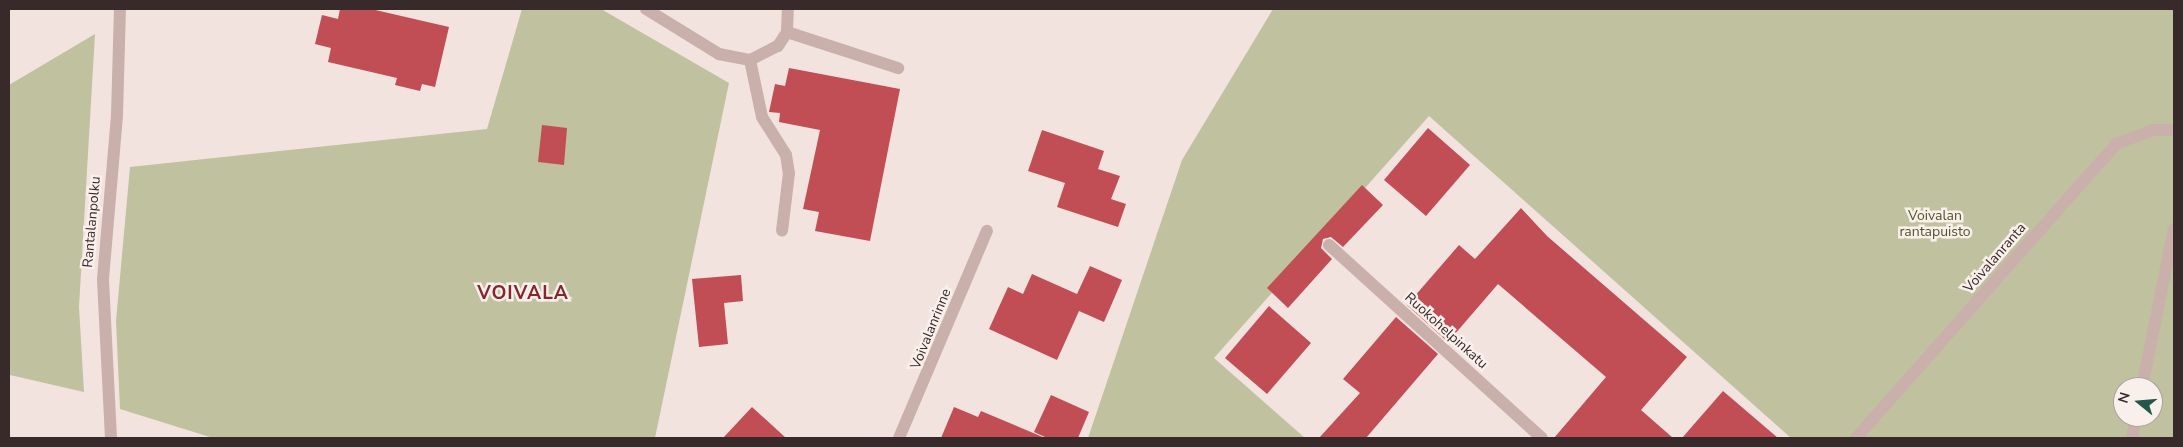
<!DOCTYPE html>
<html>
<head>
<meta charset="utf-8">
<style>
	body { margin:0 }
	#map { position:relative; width:2183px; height:447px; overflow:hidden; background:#f2e3df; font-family:"Nunito Sans",sans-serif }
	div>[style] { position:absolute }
	.green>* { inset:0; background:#c0c19f }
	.building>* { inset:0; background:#c14d55 }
	.minor>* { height:12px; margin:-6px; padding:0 6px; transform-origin:6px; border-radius:6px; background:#cab0ab }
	span { translate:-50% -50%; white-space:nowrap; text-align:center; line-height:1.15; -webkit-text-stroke:5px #f9efeb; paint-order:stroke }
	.park-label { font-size:14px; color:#53552e }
	.street-label { font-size:14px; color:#382a2a }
	.district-label { font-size:19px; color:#84262c; font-weight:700; letter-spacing:1px }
	.frame { position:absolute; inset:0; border:10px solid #382a2a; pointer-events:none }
	.north { position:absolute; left:2113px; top:377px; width:50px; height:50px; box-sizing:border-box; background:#f9efeb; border:1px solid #aca09e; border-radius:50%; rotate:287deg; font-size:14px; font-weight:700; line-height:20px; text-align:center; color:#382a2a }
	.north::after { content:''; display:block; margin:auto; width:18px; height:22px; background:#21584b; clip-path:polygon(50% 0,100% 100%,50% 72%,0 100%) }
</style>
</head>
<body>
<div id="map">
	<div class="green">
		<i style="clip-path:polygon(522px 9px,601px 9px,729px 83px,655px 438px,213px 438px,120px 409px,116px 321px,130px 167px,487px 129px)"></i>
		<i style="clip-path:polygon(evenodd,1273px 9px,2174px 9px,2174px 438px,1791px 438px,1429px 116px,1214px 358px,1305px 438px,1088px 438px,1182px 160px,1273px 9px,2123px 387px,2153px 387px,2153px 417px,2123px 417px,2123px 387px)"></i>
		<i style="clip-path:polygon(95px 34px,79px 307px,84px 392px,10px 375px,9px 381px,9px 85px)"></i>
	</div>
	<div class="building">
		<i style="clip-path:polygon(340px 9px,371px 9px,449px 27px,435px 87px,422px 84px,420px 91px,395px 85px,397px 78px,328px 62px,331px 48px,315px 44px,322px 15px,338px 19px)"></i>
		<i style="clip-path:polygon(789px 68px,900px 89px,870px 241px,815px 231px,819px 212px,803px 209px,820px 130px,779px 122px,780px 113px,769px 112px,775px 84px,785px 86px)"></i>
		<i style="clip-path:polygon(542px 125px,567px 128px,564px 165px,538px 162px)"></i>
		<i style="clip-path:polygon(1428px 128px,1470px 165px,1426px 216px,1384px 180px)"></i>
		<i style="clip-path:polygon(1042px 130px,1104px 151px,1098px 169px,1120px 176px,1111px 199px,1126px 204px,1118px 227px,1057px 207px,1065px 183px,1028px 171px)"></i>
		<i style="clip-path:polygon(1362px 185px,1383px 205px,1343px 247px,1331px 237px,1323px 239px,1321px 248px,1332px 259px,1288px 308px,1267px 288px)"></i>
		<i style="clip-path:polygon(1521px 208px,1547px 236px,1687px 357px,1641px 410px,1673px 438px,1554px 438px,1606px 377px,1498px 284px,1448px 342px,1407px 305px,1459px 245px,1475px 259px)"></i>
		<i style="clip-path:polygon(1090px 266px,1122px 280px,1104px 322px,1079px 311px,1057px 360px,989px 329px,1008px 287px,1023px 294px,1032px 274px,1077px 294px)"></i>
		<i style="clip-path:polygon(741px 275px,743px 301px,724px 303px,728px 344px,699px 347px,692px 279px)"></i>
		<i style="clip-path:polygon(1269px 306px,1311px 343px,1267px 394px,1225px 358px)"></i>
		<i style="clip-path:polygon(1396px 317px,1438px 354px,1366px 438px,1319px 438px,1360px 393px,1343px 379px)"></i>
		<i style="clip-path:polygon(1723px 391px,1778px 438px,1682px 438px)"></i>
		<i style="clip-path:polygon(1051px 395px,1089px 412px,1078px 438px,1047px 438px,1034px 432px)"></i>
		<i style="clip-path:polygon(752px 407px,786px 438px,723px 438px)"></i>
		<i style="clip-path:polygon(954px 407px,978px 417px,981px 411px,1045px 438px,941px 438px)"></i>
	</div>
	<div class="minor">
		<i style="left:646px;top:9px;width:86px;rotate:31.7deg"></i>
		<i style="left:719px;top:54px;width:32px;rotate:11deg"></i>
		<i style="left:750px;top:60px;width:31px;rotate:-27deg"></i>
		<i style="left:778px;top:46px;width:17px;rotate:-57deg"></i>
		<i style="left:787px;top:32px;width:23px;rotate:-88deg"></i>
		<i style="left:787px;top:32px;width:117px;rotate:18deg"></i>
		<i style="left:750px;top:60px;width:58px;rotate:78.1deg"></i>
		<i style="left:762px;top:117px;width:45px;rotate:57.7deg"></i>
		<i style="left:786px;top:155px;width:18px;rotate:81deg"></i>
		<i style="left:789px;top:173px;width:58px;rotate:96.9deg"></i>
		<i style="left:1329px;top:245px;width:287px;rotate:42.2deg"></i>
		<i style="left:2142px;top:387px;width:161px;rotate:-78.6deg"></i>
		<i style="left:111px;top:438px;width:159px;rotate:-92.9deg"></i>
		<i style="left:103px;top:279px;width:165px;rotate:-85.1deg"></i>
		<i style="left:117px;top:115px;width:106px;rotate:-88.4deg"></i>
		<i style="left:899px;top:438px;width:225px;rotate:-67deg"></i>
		<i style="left:1856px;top:438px;width:392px;rotate:-48.5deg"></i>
		<i style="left:2116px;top:144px;width:39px;rotate:-21deg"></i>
		<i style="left:2152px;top:130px;width:22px"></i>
		<i style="left:2132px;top:438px;width:21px;rotate:-79deg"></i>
	</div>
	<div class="park-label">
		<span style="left:1935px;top:224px">Voivalan<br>rantapuisto</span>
	</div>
	<div class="street-label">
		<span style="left:92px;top:222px;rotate:-85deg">Rantalanpolku</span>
		<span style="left:1995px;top:258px;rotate:-49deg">Voivalanranta</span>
		<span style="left:931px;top:329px;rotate:-68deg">Voivalanrinne</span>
		<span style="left:1446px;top:331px;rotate:42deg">Ruokohelpinkatu</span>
	</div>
	<div class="district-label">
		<span style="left:523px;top:294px">VOIVALA</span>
	</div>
	<div class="frame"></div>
	<div class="north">N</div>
</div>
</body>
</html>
